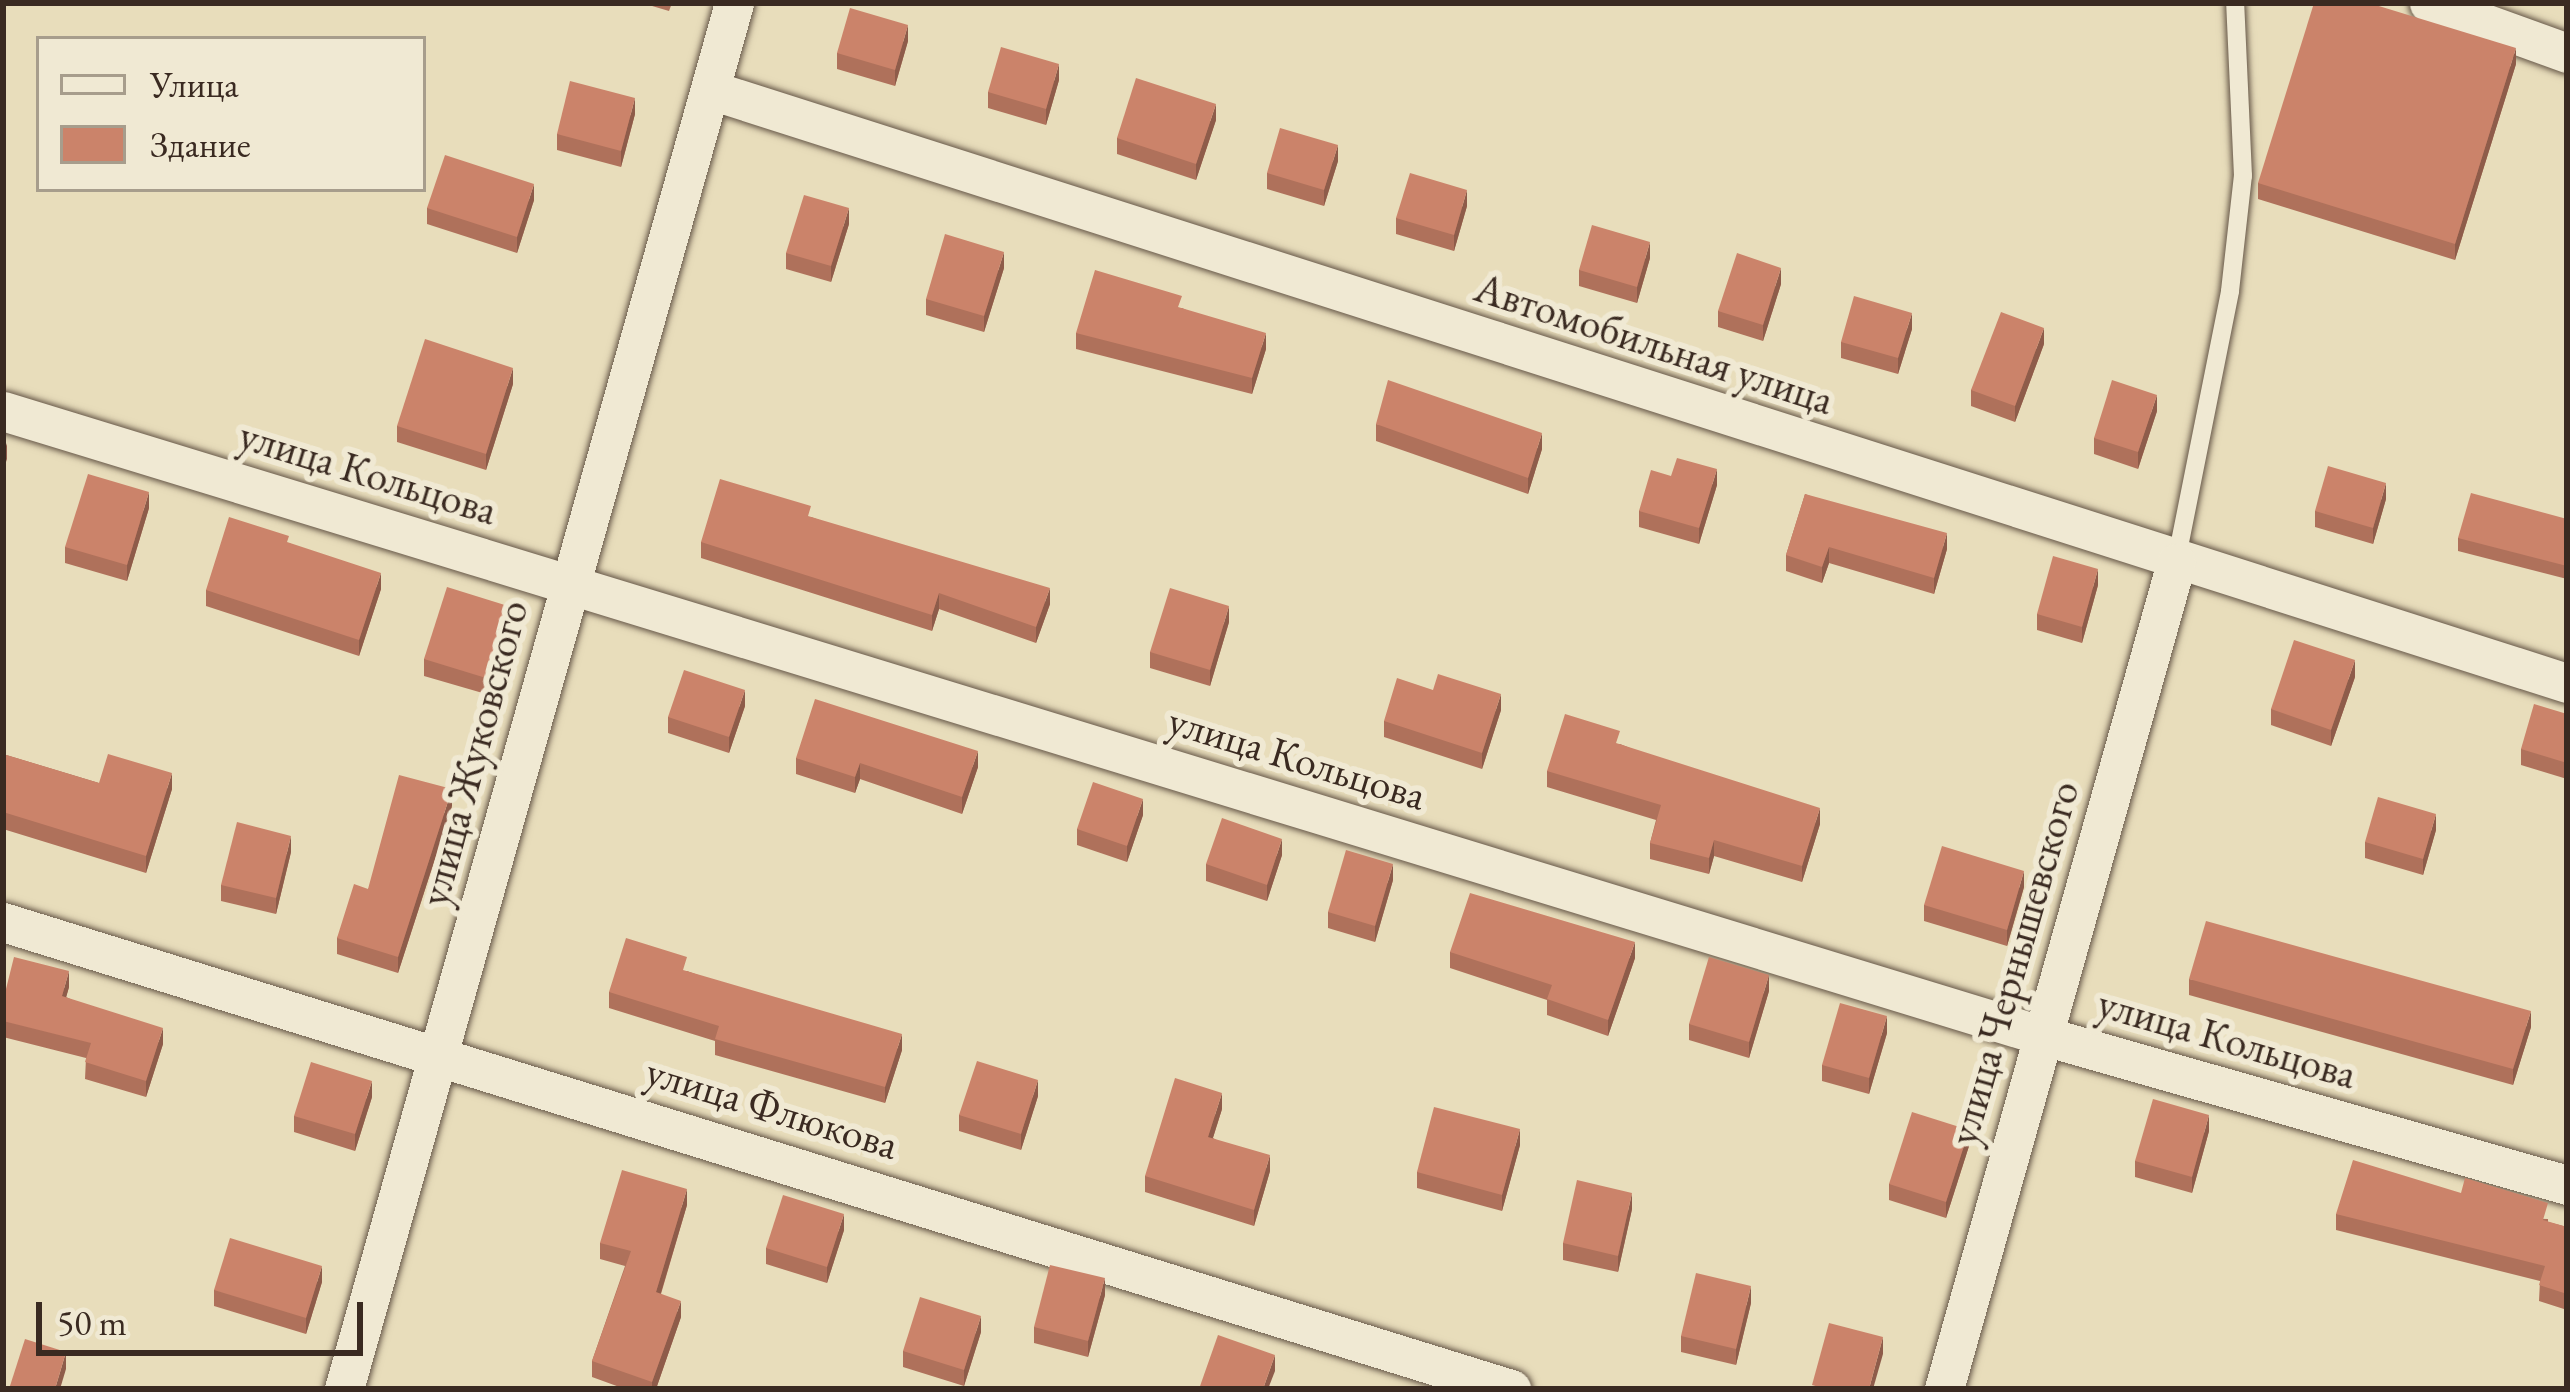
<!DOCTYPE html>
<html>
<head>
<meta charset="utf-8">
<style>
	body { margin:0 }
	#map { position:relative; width:2570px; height:1392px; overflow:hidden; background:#e8ddbb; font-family:"EB Garamond",serif }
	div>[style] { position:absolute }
	.roads { filter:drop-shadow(0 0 3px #665748) drop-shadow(0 0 3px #665748) }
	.service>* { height:18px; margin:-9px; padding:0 9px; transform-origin:9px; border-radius:9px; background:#f0e9d3 }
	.minor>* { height:39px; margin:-19.5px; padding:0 19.5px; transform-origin:19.5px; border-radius:19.5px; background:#f0e9d3 }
	.wall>* { inset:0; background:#af715b }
	.shaded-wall>* { inset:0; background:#8e5c4a }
	.building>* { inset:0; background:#cb836a }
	span { translate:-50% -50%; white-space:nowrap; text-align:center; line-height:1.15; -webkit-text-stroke:12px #f0e9d3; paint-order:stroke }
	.street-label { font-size:42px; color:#3a2a21 }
	.frame { position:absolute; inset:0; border:6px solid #3a2a21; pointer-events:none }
	.legend { position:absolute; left:36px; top:36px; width:390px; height:156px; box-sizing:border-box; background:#f0e9d3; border:3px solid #a79d8c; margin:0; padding:15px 21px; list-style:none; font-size:36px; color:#3a2a21 }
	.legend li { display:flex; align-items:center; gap:24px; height:60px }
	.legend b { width:60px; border:3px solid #a79d8c }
	.scale { position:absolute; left:36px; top:1302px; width:327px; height:54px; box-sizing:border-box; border:6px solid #3a2a21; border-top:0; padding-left:15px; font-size:36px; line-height:42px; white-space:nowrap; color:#3a2a21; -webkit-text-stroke:9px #f0e9d3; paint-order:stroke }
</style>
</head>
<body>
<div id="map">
	<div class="roads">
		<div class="service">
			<i style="left:2176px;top:562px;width:276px;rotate:-78.7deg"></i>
			<i style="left:2230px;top:291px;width:116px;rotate:-83.6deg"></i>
			<i style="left:2243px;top:176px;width:173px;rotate:-92.6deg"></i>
		</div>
		<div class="minor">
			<i style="left:2429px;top:3px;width:147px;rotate:19.9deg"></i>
			<i style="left:714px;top:91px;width:1945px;rotate:17.72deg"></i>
			<i style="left:3px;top:411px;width:2135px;rotate:17.03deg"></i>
			<i style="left:2044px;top:1036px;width:544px;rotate:15.9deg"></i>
			<i style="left:3px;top:922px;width:1579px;rotate:17.21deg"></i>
			<i style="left:344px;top:1389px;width:1440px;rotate:-74.28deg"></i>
			<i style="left:1944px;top:1389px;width:858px;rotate:-74.31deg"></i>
		</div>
	</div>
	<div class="wall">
		<i style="clip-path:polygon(642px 3px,672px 3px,669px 11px)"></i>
		<i style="clip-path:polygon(908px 41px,895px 86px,837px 69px,837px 53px)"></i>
		<i style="clip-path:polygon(2516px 64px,2455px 260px,2258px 199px,2258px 183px)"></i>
		<i style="clip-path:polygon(1059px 80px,1046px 125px,988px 108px,988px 92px)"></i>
		<i style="clip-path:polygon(635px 114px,621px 167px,557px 150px,557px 134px)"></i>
		<i style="clip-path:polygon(1216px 120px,1196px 180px,1117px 154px,1117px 138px)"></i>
		<i style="clip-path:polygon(1338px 161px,1324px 206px,1267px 189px,1267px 173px)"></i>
		<i style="clip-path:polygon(534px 200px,517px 253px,427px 224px,427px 208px)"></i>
		<i style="clip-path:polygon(1467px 206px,1454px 251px,1396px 234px,1396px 218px)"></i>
		<i style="clip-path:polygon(849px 224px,831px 282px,786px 269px,786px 253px)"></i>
		<i style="clip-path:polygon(1650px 258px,1637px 303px,1579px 286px,1579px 270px)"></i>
		<i style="clip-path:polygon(1004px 268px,984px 332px,926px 315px,926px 299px)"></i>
		<i style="clip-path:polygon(1781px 284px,1763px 341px,1718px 327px,1718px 311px)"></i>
		<i style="clip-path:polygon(1182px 308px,1266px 349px,1252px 394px,1076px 349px,1076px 333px)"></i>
		<i style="clip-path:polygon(1912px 329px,1898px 374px,1841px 358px,1841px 342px)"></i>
		<i style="clip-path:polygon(2044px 344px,2015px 422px,1971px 406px,1971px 390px)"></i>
		<i style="clip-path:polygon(513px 384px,486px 470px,397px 442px,397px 426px)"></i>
		<i style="clip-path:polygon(2157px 411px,2138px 469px,2094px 454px,2094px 438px)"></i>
		<i style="clip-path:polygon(1376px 424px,1542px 449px,1528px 494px,1376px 441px)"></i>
		<i style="clip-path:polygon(1671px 476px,1717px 485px,1699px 544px,1639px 527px,1639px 511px)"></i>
		<i style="clip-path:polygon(1805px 494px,1947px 549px,1934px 594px,1829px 563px,1822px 583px,1786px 571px,1786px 555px)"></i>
		<i style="clip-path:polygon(2386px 499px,2373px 544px,2315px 527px,2315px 511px)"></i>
		<i style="clip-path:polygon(149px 508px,127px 581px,65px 563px,65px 547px)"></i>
		<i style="clip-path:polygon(811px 517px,1050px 604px,1036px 643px,939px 609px,932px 631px,701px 558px,701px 542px)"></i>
		<i style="clip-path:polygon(2567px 519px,2567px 579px,2458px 551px,2458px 538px)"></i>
		<i style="clip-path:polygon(289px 543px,381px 589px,359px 656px,206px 606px,206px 590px)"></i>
		<i style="clip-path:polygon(2098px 585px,2082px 643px,2037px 630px,2037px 614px)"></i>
		<i style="clip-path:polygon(508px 622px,486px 694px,424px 676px,424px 659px)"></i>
		<i style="clip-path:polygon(1229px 622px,1210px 686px,1150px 668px,1150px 652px)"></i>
		<i style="clip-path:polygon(2355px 677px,2331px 746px,2271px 725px,2271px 709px)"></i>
		<i style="clip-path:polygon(745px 706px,729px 753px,668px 733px,668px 717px)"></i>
		<i style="clip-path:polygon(1501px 710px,1482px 769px,1384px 737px,1384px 721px)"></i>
		<i style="clip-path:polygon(2567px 714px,2567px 779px,2521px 765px,2521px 749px)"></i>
		<i style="clip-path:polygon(1620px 744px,1820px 824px,1802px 882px,1714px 856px,1709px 874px,1650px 859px,1650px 843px,1656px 820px,1547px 787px,1547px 771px)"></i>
		<i style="clip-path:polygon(3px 754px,99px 783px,172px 789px,146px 873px,3px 829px)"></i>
		<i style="clip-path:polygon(796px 758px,978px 767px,962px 814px,860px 779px,855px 793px,796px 774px)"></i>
		<i style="clip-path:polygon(452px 806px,398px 973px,337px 954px,337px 938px,368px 889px)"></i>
		<i style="clip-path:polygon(1143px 815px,1127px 862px,1077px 845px,1077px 829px)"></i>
		<i style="clip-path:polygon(2436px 830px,2423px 875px,2365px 858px,2365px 842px)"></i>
		<i style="clip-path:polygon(291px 852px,276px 914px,221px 901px,221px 885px)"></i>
		<i style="clip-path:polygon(1282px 855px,1267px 901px,1206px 881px,1206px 864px)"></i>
		<i style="clip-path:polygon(1393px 880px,1375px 942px,1328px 928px,1328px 912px)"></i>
		<i style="clip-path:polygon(2024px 887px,2007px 946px,1924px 921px,1924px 905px)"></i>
		<i style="clip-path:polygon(1450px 952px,1635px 958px,1608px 1036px,1547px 1015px,1547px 1000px,1450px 968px)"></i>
		<i style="clip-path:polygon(687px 971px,902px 1050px,885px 1103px,715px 1055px,715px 1041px,609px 1008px,609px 992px)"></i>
		<i style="clip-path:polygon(2189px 979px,2531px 1027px,2513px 1085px,2189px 995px)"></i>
		<i style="clip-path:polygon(69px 987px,66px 997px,163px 1044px,146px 1097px,85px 1079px,86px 1058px,3px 1037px,3px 1001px)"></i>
		<i style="clip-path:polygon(1769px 991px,1749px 1058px,1689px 1040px,1689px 1024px)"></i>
		<i style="clip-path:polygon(1887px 1033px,1869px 1094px,1822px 1081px,1822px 1065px)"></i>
		<i style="clip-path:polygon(1038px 1096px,1021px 1150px,959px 1131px,959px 1115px)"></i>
		<i style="clip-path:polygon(372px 1097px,355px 1151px,294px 1132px,294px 1116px)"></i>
		<i style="clip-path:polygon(1222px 1109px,1213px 1138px,1270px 1171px,1254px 1226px,1145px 1192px,1145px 1176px)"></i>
		<i style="clip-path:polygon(2209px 1131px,2192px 1193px,2135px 1177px,2135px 1161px)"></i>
		<i style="clip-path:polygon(1520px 1145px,1502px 1211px,1417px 1188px,1417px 1172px)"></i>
		<i style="clip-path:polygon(1969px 1146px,1946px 1218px,1889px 1200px,1889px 1184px)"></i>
		<i style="clip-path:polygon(687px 1205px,661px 1294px,681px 1317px,656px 1389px,625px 1389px,592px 1377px,592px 1361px,625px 1266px,600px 1259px,600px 1243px)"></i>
		<i style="clip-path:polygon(1632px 1209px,1618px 1272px,1563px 1260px,1563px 1243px)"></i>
		<i style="clip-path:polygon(2336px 1214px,2548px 1219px,2548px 1222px,2567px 1227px,2567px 1310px,2539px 1301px,2540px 1281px,2336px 1230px)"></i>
		<i style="clip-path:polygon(844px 1230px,827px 1283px,766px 1264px,766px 1248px)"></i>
		<i style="clip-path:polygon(322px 1282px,306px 1334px,214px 1306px,214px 1290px)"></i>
		<i style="clip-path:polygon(1105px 1295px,1088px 1357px,1034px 1343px,1034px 1327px)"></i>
		<i style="clip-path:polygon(1751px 1303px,1736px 1365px,1681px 1352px,1681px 1336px)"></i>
		<i style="clip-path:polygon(981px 1332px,964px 1386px,903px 1367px,903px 1351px)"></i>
	</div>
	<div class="shaded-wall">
		<i style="clip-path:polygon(908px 25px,908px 41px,895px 86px,895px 70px)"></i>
		<i style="clip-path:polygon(2516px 48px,2516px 64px,2455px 260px,2455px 244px)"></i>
		<i style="clip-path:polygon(1059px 64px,1059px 80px,1046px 125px,1046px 109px)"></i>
		<i style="clip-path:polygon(635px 98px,635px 114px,621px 167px,621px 151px)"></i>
		<i style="clip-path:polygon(1216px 104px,1216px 120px,1196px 180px,1196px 164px)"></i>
		<i style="clip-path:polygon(1338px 145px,1338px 161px,1324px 206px,1324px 190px)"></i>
		<i style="clip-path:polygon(534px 184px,534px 200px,517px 253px,517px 237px)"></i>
		<i style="clip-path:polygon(1467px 190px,1467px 206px,1454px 251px,1454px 235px)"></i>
		<i style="clip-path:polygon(849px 208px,849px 224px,831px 282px,831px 266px)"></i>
		<i style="clip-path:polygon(1650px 242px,1650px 258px,1637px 303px,1637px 287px)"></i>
		<i style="clip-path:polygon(1004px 252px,1004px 268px,984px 332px,984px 316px)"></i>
		<i style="clip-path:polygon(1781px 268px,1781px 284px,1763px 341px,1763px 325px)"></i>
		<i style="clip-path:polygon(1912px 313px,1912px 329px,1898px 374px,1898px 358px)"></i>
		<i style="clip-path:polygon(2044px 328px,2044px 344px,2015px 422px,2015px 406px)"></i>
		<i style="clip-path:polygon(1266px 333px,1266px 349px,1252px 394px,1252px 378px)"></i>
		<i style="clip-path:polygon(513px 368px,513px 384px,486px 470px,486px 454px)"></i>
		<i style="clip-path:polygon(2157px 395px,2157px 411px,2138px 469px,2138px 452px)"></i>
		<i style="clip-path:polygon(1542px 433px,1542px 449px,1528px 494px,1528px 478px)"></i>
		<i style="clip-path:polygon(7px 443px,7px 459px,3px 471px,3px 455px)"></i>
		<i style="clip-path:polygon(1717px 469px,1717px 485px,1699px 544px,1699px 528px)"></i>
		<i style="clip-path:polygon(2386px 483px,2386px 499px,2373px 544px,2373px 528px)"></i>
		<i style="clip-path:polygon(149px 492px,149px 508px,127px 581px,127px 565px)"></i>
		<i style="clip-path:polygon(1947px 533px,1947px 549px,1934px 594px,1934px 578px)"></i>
		<i style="clip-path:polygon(1829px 547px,1829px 563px,1822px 583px,1822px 567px)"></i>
		<i style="clip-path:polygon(2098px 569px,2098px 585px,2082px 643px,2082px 627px)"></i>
		<i style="clip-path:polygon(381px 573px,381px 589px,359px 656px,359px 640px)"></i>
		<i style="clip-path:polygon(1050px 588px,1050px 604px,1036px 643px,1036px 627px)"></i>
		<i style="clip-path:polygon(939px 593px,939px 609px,932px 631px,932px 615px)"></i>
		<i style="clip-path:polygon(508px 606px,508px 622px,486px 694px,486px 678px)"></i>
		<i style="clip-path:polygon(1229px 606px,1229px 622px,1210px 686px,1210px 670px)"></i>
		<i style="clip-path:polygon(2355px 660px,2355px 677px,2331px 746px,2331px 730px)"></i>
		<i style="clip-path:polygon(745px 690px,745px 706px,729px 753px,729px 737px)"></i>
		<i style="clip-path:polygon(1501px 694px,1501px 710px,1482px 769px,1482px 753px)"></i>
		<i style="clip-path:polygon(978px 751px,978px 767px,962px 814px,962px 797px)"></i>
		<i style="clip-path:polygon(860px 763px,860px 779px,855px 793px,855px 777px)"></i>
		<i style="clip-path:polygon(172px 773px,172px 789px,146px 873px,146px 856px)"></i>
		<i style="clip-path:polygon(452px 789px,452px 806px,398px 973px,398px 957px)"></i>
		<i style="clip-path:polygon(1143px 799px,1143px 815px,1127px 862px,1127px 846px)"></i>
		<i style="clip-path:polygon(1820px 808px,1820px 824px,1802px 882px,1802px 866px)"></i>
		<i style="clip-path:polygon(2436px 814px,2436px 830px,2423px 875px,2423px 859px)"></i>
		<i style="clip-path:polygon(291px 836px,291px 852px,276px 914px,276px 898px)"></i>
		<i style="clip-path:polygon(1282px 839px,1282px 855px,1267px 901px,1267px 885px)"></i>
		<i style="clip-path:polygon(1714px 840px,1714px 856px,1709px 874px,1709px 858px)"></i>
		<i style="clip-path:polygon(1393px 864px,1393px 880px,1375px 942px,1375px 926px)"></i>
		<i style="clip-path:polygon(2024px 871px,2024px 887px,2007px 946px,2007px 930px)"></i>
		<i style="clip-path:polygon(1635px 942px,1635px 958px,1608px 1036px,1608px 1020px)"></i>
		<i style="clip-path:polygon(69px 971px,69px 987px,62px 1012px,62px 996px)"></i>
		<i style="clip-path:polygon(1769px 975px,1769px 991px,1749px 1058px,1749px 1042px)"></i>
		<i style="clip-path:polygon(2531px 1011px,2531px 1027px,2513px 1085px,2513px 1069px)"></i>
		<i style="clip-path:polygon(1887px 1016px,1887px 1033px,1869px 1094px,1869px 1078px)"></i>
		<i style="clip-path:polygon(163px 1028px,163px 1044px,146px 1097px,146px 1081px)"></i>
		<i style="clip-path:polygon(902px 1034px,902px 1050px,885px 1103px,885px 1087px)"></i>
		<i style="clip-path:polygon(1038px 1080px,1038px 1096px,1021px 1150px,1021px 1134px)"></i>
		<i style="clip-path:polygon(372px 1081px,372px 1097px,355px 1151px,355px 1134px)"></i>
		<i style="clip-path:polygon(1222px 1093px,1222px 1109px,1208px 1153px,1208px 1137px)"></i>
		<i style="clip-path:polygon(2209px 1115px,2209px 1131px,2192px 1193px,2192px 1177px)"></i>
		<i style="clip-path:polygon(1520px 1129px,1520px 1145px,1502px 1211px,1502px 1195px)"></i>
		<i style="clip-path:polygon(1969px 1130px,1969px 1146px,1946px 1218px,1946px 1202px)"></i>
		<i style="clip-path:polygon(1270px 1155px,1270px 1171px,1254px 1226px,1254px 1210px)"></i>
		<i style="clip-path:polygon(687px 1189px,687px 1205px,656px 1309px,656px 1292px)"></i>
		<i style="clip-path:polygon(1632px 1193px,1632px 1209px,1618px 1272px,1618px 1256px)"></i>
		<i style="clip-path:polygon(844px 1214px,844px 1230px,827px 1283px,827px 1267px)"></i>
		<i style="clip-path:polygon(322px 1266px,322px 1282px,306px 1334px,306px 1318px)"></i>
		<i style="clip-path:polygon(1105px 1278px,1105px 1295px,1088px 1357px,1088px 1341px)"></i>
		<i style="clip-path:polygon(1751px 1286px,1751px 1303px,1736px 1365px,1736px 1349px)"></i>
		<i style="clip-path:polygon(681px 1301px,681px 1317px,656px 1389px,652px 1389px,652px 1382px)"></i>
		<i style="clip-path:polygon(981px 1316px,981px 1332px,964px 1386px,964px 1370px)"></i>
		<i style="clip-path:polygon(1883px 1337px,1883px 1354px,1873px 1389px,1869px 1389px)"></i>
		<i style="clip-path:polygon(66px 1352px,66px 1369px,60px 1389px,55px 1389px)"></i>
		<i style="clip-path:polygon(1275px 1355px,1275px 1371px,1268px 1389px,1263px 1389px)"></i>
	</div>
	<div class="building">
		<i style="clip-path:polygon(2314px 3px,2369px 3px,2516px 48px,2455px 244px,2258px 183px)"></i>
		<i style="clip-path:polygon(850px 8px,908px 25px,895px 70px,837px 53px)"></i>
		<i style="clip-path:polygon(1001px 47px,1059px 64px,1046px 109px,988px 92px)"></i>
		<i style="clip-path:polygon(1136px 78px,1216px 104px,1196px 164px,1117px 138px)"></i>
		<i style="clip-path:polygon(570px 81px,635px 98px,621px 151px,557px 134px)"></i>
		<i style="clip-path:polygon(1280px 128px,1338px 145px,1324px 190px,1267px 173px)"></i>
		<i style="clip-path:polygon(445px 155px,534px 184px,517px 237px,427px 208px)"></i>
		<i style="clip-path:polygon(1410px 173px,1467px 190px,1454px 235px,1396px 218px)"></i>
		<i style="clip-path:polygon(804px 195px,849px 208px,831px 266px,786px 253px)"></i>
		<i style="clip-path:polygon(1592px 225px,1650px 242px,1637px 287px,1579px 270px)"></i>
		<i style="clip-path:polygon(945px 234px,1004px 252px,984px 316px,926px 299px)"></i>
		<i style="clip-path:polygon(1737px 253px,1781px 268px,1763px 325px,1718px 311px)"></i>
		<i style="clip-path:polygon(1095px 270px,1182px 296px,1178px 307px,1266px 333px,1252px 378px,1076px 333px)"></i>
		<i style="clip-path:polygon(1854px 296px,1912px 313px,1898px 358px,1841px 342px)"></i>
		<i style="clip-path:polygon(2001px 312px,2044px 328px,2015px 406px,1971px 390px)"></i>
		<i style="clip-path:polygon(425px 339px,513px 368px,486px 454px,397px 426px)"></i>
		<i style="clip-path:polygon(1388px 380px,1542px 433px,1528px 478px,1376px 424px)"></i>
		<i style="clip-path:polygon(2112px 380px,2157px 395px,2138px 452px,2094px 438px)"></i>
		<i style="clip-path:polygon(1677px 458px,1717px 469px,1699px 528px,1639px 511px,1651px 470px,1671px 476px)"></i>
		<i style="clip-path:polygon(2328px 466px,2386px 483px,2373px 528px,2315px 511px)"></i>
		<i style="clip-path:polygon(88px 474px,149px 492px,127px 565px,65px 547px)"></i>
		<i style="clip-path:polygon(720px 479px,811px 506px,808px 516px,1050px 588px,1036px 627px,939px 593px,932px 615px,701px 542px)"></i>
		<i style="clip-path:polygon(2471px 493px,2567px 519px,2567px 566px,2458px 538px)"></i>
		<i style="clip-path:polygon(1805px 494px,1947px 533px,1934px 578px,1829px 547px,1822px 567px,1786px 555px)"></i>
		<i style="clip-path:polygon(229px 517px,289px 536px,287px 542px,381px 573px,359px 640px,206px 590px)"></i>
		<i style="clip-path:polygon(2053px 556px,2098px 569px,2082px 627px,2037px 614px)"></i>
		<i style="clip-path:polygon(447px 587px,508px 606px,486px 678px,424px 659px)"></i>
		<i style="clip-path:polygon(1170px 588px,1229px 606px,1210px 670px,1150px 652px)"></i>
		<i style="clip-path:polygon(2294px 640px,2355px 660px,2331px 730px,2271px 709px)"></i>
		<i style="clip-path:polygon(684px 670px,745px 690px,729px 737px,668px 717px)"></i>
		<i style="clip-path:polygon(1438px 674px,1501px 694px,1482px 753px,1384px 721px,1397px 678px,1433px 690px)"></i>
		<i style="clip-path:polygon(815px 699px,978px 751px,962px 797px,860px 763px,855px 777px,796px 758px)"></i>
		<i style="clip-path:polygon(2534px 704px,2567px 714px,2567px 763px,2521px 749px)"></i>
		<i style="clip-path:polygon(1565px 714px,1620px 731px,1616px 743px,1820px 808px,1802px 866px,1714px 840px,1709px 858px,1650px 843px,1661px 805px,1547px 771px)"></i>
		<i style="clip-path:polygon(3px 754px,99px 783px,108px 754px,172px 773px,146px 856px,3px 812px)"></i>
		<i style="clip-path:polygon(399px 775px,452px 789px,398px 957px,337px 938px,354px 884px,368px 889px)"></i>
		<i style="clip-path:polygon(1093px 782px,1143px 799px,1127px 846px,1077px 829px)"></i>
		<i style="clip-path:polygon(2378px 797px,2436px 814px,2423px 859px,2365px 842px)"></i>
		<i style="clip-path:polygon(1222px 818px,1282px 839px,1267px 885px,1206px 864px)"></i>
		<i style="clip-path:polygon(237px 822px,291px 836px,276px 898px,221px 885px)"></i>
		<i style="clip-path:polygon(1942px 846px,2024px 871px,2007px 930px,1924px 905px)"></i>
		<i style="clip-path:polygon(1346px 850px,1393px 864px,1375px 926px,1328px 912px)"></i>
		<i style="clip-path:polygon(1470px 893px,1635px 942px,1608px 1020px,1547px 999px,1552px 985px,1450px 952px)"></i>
		<i style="clip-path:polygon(2206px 921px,2531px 1011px,2513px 1069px,2189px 979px)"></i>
		<i style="clip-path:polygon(626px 938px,687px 957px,683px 970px,902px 1034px,885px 1087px,715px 1039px,719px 1026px,609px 992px)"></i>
		<i style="clip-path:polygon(14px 957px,69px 971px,62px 996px,163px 1028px,146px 1081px,85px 1062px,91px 1043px,3px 1021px,3px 1001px)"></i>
		<i style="clip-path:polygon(1709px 957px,1769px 975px,1749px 1042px,1689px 1024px)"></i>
		<i style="clip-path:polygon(1840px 1003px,1887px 1016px,1869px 1078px,1822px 1065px)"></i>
		<i style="clip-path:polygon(977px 1061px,1038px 1080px,1021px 1134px,959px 1115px)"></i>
		<i style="clip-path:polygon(311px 1062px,372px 1081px,355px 1134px,294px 1116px)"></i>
		<i style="clip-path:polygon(1175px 1078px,1222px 1093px,1208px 1137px,1270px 1155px,1254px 1210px,1145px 1176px)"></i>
		<i style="clip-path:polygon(2153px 1099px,2209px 1115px,2192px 1177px,2135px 1161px)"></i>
		<i style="clip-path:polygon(1434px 1107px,1520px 1129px,1502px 1195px,1417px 1172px)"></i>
		<i style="clip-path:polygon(1912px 1112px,1969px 1130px,1946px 1202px,1889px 1184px)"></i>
		<i style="clip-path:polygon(2353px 1160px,2461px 1193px,2465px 1178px,2548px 1203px,2543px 1220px,2567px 1227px,2567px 1294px,2539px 1285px,2545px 1266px,2336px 1214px)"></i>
		<i style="clip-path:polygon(622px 1170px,687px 1189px,656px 1292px,681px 1301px,652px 1382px,592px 1361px,631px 1251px,600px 1243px)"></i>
		<i style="clip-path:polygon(1577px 1180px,1632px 1193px,1618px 1256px,1563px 1243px)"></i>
		<i style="clip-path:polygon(783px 1195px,844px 1214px,827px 1267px,766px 1248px)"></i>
		<i style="clip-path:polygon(230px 1238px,322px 1266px,306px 1318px,214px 1290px)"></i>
		<i style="clip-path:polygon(1050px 1265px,1105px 1278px,1088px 1341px,1034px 1327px)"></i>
		<i style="clip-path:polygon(1696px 1273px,1751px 1286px,1736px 1349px,1681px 1336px)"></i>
		<i style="clip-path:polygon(920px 1297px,981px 1316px,964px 1370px,903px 1351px)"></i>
		<i style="clip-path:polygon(1829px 1323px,1883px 1337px,1869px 1389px,1826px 1389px,1812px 1385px)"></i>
		<i style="clip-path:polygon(1218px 1335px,1275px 1355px,1263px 1389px,1199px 1389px)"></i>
		<i style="clip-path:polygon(25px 1339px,66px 1352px,55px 1389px,9px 1389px)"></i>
	</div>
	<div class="street-label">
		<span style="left:1654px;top:344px;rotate:18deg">Автомобильная улица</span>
		<span style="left:368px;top:473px;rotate:17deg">улица Кольцова</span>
		<span style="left:474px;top:753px;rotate:-75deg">улица Жуковского</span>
		<span style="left:1297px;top:758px;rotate:17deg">улица Кольцова</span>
		<span style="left:2014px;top:963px;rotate:-74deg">улица Чернышевского</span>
		<span style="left:2227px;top:1039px;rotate:16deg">улица Кольцова</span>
		<span style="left:772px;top:1108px;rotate:17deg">улица Флюкова</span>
	</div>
	<div class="frame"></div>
	<ul class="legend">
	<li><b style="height:15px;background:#f0e9d3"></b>Улица</li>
	<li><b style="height:33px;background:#cb836a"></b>Здание</li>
	</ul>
	<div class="scale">50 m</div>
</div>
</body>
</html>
